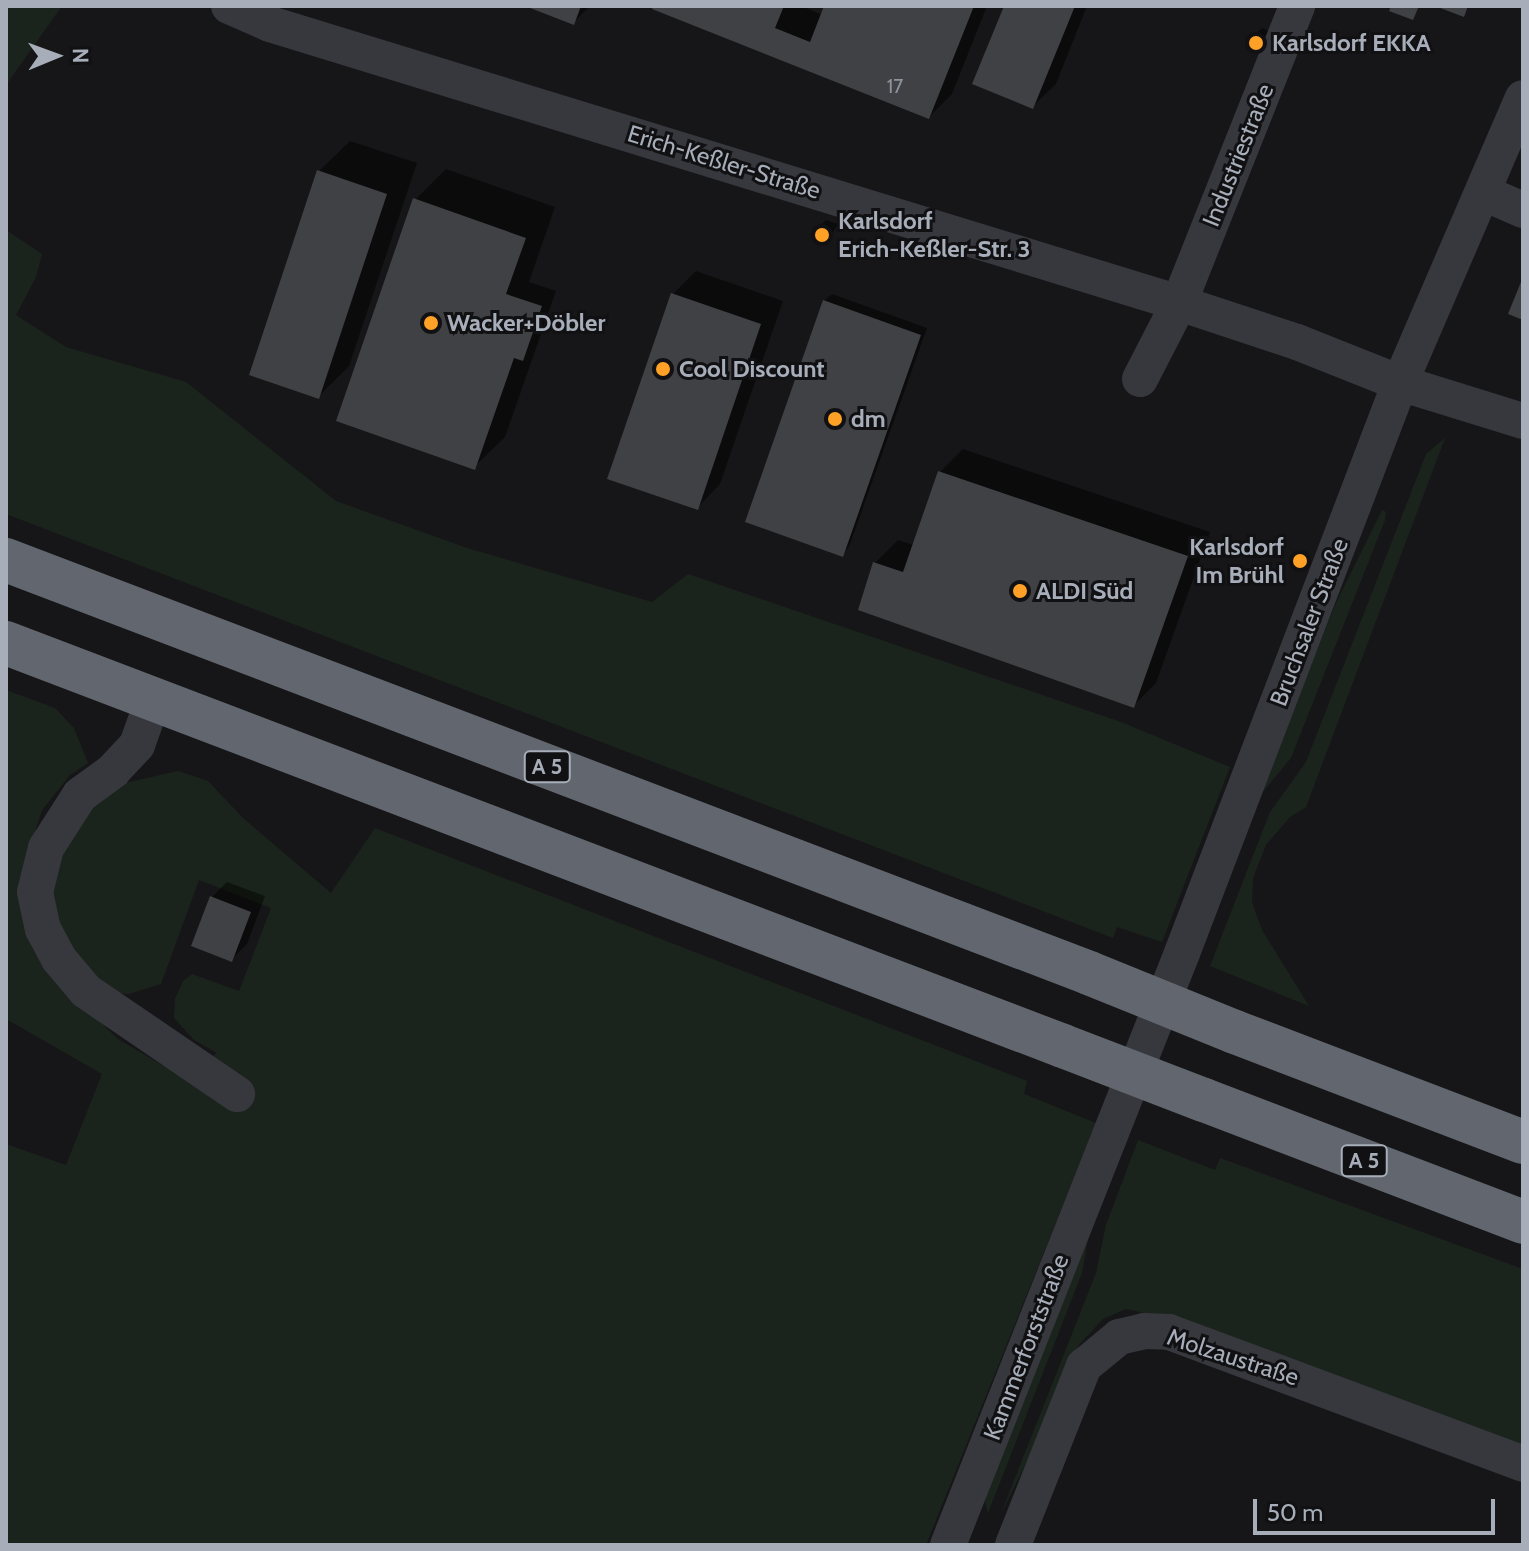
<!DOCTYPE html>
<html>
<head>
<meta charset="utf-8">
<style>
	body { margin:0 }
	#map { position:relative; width:1529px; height:1551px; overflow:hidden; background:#161618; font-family:Cabin,sans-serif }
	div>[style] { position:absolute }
	.green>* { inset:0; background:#1b241c }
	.shadow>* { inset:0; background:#0007 }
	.building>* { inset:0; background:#404145 }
	.minor>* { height:36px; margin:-18px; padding:0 18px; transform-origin:18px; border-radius:18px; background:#37383d }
	.highway>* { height:44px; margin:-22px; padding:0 22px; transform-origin:22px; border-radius:22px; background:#62676f }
	.highway-bridge>* { height:44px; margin:-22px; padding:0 22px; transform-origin:22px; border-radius:22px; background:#62676f }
	.dots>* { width:22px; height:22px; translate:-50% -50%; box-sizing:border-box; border:4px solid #111113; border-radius:50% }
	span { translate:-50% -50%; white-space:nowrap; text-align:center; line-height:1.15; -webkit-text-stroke:6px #111113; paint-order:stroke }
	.number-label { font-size:20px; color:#8d939c }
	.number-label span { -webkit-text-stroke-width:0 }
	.shield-label span { padding:2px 6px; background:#111113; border:2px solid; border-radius:6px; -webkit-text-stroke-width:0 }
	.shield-label { font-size:22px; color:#a7aeb9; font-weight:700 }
	.poi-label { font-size:24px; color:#a7aeb9; font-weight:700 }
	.left { translate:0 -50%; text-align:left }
	.right { translate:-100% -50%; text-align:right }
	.street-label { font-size:24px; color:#a7aeb9 }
	.frame { position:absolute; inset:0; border:8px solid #a7aeb9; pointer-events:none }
	.north { position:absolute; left:16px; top:16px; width:80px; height:80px; -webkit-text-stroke:6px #111113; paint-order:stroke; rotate:89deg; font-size:22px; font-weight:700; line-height:32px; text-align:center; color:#a7aeb9 }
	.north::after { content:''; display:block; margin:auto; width:28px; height:36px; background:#a7aeb9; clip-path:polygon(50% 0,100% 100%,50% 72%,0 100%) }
	.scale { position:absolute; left:1253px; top:1499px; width:242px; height:36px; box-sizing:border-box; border:4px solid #a7aeb9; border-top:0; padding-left:10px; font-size:24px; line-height:28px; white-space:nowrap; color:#a7aeb9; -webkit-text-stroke:6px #111113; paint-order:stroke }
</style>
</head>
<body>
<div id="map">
	<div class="green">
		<i style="clip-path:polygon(6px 6px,62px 6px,6px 85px)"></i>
		<i style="clip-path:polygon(6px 230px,42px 254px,36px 277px,16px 315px,66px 347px,186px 382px,336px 501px,467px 548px,652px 602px,688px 574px,1121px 722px,1230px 767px,1162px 942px,1117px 927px,1113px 938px,6px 514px)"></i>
		<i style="clip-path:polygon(1445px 438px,1306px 807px,1290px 817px,1266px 845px,1253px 878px,1252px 902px,1262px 930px,1309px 1006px,1210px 966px,1270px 812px,1306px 762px,1426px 454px)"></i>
		<i style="clip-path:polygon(1382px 510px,1386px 512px,1385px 520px,1291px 758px,1257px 799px,1336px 603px)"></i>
		<i style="clip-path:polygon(6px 690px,55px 708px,74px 728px,88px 763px,70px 775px,42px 810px,27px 857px,45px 969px,118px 1039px,184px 1078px,217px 1053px,194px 1040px,174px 1018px,175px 999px,183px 981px,192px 974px,239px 991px,271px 908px,199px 880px,161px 984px,129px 994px,116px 993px,84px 969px,56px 917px,53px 892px,55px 868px,86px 810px,120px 784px,178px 771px,208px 781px,243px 818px,331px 893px,375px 828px,1027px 1081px,1024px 1094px,1096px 1123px,926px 1545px,6px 1545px,6px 1144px,66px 1165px,102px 1074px,6px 1019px)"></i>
		<i style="clip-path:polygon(1138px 1140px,1215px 1170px,1220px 1158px,1523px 1269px,1523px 1453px,1172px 1319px,1126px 1309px,1103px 1319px,1078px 1346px,1052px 1410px,1000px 1516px,1096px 1273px,1106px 1225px)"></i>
		<i style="clip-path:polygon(1088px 1239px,1082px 1273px,988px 1513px,985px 1502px,990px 1477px)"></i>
	</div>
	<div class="shadow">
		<i style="clip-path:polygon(530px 6px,590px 6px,573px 23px)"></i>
		<i style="clip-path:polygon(655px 6px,801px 6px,823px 15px,826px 6px,987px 6px,952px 94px,929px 117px)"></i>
		<i style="clip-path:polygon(1006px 6px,1087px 6px,1056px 84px,1032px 107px)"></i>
		<i style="clip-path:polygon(1262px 28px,1269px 31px,1258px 50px,1254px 35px)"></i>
		<i style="clip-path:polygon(350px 141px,417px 163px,349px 366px,318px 397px,319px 171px)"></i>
		<i style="clip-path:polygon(446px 169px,555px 207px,529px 282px,556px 291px,505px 437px,474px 467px,415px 200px)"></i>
		<i style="clip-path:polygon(826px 220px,838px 224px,828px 240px,818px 228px)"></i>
		<i style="clip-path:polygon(696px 271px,783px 301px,720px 484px,697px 508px,673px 294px)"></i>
		<i style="clip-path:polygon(832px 294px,927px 328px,849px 547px,842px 554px,824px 301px)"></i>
		<i style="clip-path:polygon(963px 449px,1210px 532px,1156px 683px,1133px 706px,875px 563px,898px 540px,914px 545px,940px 472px)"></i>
		<i style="clip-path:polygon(227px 882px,265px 896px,247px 944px,232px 959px,212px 897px)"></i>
	</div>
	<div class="building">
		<i style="clip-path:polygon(525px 6px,581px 6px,574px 25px)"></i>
		<i style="clip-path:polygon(653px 6px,784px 6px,775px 28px,810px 42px,824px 6px,974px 6px,929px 119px,652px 9px)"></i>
		<i style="clip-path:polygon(1004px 6px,1075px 6px,1033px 109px,972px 84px)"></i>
		<i style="clip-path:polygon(1391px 6px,1419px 6px,1413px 20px,1389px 11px)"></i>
		<i style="clip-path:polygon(1435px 6px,1468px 6px,1464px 17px)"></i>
		<i style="clip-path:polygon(1253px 34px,1263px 38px,1258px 52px,1248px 49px)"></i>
		<i style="clip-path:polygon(317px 170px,387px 194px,319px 399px,249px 375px)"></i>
		<i style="clip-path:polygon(413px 198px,526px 238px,506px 294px,542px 306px,523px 361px,514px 358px,475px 470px,336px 421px)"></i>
		<i style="clip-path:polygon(817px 227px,832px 231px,829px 243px,813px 238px)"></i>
		<i style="clip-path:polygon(1523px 277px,1523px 320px,1508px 314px)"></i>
		<i style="clip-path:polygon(671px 293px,761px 324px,698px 510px,607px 479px)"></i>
		<i style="clip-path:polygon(823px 300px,921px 335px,843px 557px,745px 522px)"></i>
		<i style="clip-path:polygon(938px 471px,1188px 556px,1134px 708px,858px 610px,873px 562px,903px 572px)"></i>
		<i style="clip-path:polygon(210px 896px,251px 912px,232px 962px,191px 946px)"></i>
	</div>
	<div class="minor">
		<i style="left:229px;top:6px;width:45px;rotate:23.7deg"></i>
		<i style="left:270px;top:24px;width:951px;rotate:17.06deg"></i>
		<i style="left:1179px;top:303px;width:124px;rotate:18.3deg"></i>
		<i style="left:1297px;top:342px;width:111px;rotate:21.7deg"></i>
		<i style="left:1400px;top:383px;width:129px;rotate:17.2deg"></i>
		<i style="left:1484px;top:193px;width:43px;rotate:23.6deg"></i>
		<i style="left:1140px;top:379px;width:85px;rotate:-62.8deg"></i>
		<i style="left:1179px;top:303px;width:320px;rotate:-68.3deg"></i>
		<i style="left:153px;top:700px;width:48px;rotate:109.6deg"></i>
		<i style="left:137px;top:745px;width:35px;rotate:133deg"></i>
		<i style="left:113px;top:771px;width:41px;rotate:144deg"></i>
		<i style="left:80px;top:795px;width:63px;rotate:122.7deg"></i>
		<i style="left:46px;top:848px;width:45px;rotate:104deg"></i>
		<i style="left:35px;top:892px;width:38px;rotate:78deg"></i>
		<i style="left:43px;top:929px;width:34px;rotate:62deg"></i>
		<i style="left:59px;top:959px;width:42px;rotate:49.8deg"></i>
		<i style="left:86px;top:991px;width:183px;rotate:34.3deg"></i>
		<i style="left:948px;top:1545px;width:637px;rotate:-68.43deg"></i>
		<i style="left:1182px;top:953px;width:610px;rotate:-69.07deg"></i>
		<i style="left:1400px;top:383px;width:310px;rotate:-66.7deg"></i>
		<i style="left:1013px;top:1545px;width:193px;rotate:-68.4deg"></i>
		<i style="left:1084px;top:1366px;width:45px;rotate:-39.6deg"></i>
		<i style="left:1119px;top:1337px;width:26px;rotate:-13deg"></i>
		<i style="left:1144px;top:1331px;width:25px;rotate:2deg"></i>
		<i style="left:1169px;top:1332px;width:378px;rotate:20.4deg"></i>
	</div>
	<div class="highway">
		<i style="left:6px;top:560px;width:1159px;rotate:20.87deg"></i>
		<i style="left:6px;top:643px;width:1131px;rotate:20.87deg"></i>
		<i style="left:1235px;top:1032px;width:308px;rotate:20.9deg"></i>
		<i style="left:1204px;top:1100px;width:342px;rotate:20.9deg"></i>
	</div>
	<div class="highway-bridge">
		<i style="left:1089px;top:973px;width:157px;rotate:22deg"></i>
		<i style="left:1063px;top:1046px;width:151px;rotate:21deg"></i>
	</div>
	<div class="dots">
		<i style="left:1256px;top:43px;background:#ffa127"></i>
		<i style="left:822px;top:235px;background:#ffa127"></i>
		<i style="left:431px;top:323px;background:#ffa127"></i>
		<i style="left:663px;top:369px;background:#ffa127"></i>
		<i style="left:835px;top:419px;background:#ffa127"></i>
		<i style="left:1300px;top:561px;background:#ffa127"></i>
		<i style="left:1020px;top:591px;background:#ffa127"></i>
	</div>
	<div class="number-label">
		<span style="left:895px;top:86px">17</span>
	</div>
	<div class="shield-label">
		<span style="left:547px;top:767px">A 5</span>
		<span style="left:1364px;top:1161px">A 5</span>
	</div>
	<div class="poi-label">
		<span class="left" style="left:1272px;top:43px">Karlsdorf EKKA</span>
		<span class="left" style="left:838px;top:235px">Karlsdorf<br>Erich-Keßler-Str. 3</span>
		<span class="left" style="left:447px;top:323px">Wacker+Döbler</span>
		<span class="left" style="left:679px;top:369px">Cool Discount</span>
		<span class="left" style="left:851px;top:419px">dm</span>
		<span class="right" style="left:1284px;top:561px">Karlsdorf<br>Im Brühl</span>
		<span class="left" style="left:1036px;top:591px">ALDI Süd</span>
	</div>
	<div class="street-label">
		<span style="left:1238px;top:155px;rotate:-68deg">Industriestraße</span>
		<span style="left:724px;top:162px;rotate:17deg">Erich-Keßler-Straße</span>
		<span style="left:1309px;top:622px;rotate:-69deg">Bruchsaler Straße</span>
		<span style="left:1026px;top:1347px;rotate:-69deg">Kammerforststraße</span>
		<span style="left:1233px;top:1357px;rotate:18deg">Molzaustraße</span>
	</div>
	<div class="frame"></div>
	<div class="north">N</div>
	<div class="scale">50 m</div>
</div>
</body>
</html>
